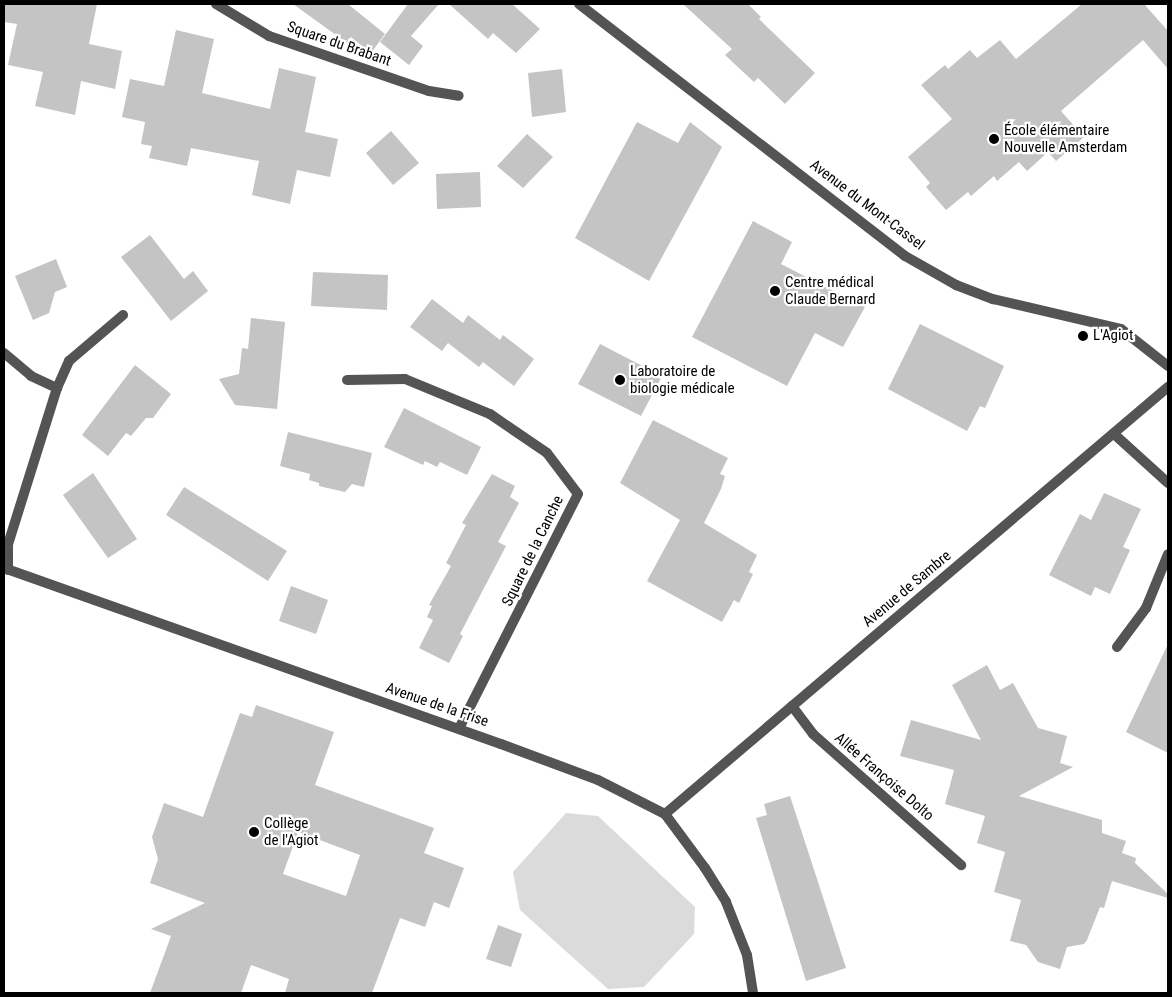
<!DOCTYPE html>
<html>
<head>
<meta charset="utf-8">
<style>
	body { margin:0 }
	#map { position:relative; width:1172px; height:997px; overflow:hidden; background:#fff; font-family:"Roboto Condensed",sans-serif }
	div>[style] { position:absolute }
	.green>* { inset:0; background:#dbdbdb }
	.building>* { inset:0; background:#c4c4c4 }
	.street>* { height:10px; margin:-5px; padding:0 5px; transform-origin:5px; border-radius:5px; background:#545454 }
	.dots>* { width:14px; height:14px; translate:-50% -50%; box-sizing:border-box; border:2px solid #fff; border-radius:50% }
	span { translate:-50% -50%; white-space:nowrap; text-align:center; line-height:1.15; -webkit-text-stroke:4.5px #fff; paint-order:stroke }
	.street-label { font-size:15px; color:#000 }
	.poi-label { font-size:15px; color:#000 }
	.left { translate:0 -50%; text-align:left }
	.frame { position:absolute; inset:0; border:5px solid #000; pointer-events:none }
</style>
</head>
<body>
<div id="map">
	<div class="green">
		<i style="clip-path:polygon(566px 813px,598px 816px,695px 907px,694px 934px,644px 987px,608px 989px,520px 910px,513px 872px)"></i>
	</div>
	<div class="building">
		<i style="clip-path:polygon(4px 4px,97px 4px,89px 44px,122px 51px,115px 89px,81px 81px,75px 115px,35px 106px,43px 72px,8px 65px,17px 24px,4px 22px)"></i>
		<i style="clip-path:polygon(293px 4px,348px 4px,385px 34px,371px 53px,351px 37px,347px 43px)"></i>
		<i style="clip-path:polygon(408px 4px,439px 4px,411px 36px,423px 46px,409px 65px,380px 42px)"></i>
		<i style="clip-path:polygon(449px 4px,512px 4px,540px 29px,516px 53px,493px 33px,488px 39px)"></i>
		<i style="clip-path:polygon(683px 4px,748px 4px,761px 17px,759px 19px,815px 73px,785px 104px,758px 78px,754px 82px,725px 55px,732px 49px)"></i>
		<i style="clip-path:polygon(1082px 4px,1144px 4px,1168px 31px,1168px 69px,1143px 40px,1061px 111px,1084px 137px,1056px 161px,1048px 152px,1027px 171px,1019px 162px,997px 181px,994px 176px,971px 196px,968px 192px,946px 210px,926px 187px,930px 183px,908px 157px,952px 119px,921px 85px,945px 65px,948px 69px,970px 50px,977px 58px,1000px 40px,1016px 59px)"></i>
		<i style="clip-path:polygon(176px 30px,214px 39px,202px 93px,270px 109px,279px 68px,316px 77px,305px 132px,338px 139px,330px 177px,297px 170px,290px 204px,252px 195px,259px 161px,191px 148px,187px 166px,149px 158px,152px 146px,141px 144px,145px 122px,122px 117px,130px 79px,164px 86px)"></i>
		<i style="clip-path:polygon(562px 69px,566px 112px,532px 117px,528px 73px)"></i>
		<i style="clip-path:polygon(637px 122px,678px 143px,690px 122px,722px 147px,649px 281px,575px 238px)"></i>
		<i style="clip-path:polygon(391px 131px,419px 163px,393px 185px,366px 153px)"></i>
		<i style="clip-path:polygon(527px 134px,553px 157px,523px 188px,497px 166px)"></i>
		<i style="clip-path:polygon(480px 172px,481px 207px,437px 209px,436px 174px)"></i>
		<i style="clip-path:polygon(753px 221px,792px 242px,781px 264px,865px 307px,843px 347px,815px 333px,787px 386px,692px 337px)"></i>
		<i style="clip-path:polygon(150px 235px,184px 279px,193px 271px,208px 291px,171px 321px,121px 257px)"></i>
		<i style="clip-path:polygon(56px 259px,67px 287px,55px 292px,49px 313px,33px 320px,15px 276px)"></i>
		<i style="clip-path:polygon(313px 272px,388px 275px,387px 310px,311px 306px)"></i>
		<i style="clip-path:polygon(432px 299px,463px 323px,468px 315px,500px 340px,503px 335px,534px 359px,514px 386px,483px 362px,479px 367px,448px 343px,442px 351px,410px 327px)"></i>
		<i style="clip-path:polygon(251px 318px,285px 322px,277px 409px,235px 405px,219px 379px,239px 374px,242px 348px,248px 349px)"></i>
		<i style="clip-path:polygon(920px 324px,1004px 366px,985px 408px,980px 406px,967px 431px,888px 389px)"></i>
		<i style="clip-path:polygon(600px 344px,662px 376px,641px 416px,578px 384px)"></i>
		<i style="clip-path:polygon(135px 365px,171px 394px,153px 418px,146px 418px,131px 436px,126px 433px,108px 456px,82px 435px)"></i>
		<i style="clip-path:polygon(404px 408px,481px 447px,467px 475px,440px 462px,437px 467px,425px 461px,423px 465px,384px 447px)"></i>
		<i style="clip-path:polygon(653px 420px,728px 458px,720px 474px,725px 476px,721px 489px,704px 523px,757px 555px,749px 572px,753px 574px,739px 603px,734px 600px,722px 622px,647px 581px,680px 520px,620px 483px)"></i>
		<i style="clip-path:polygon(288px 432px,372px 453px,364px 487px,352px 484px,345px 492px,319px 486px,319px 483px,309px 480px,310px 474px,280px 466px)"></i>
		<i style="clip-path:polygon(93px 473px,137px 539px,108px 558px,63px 495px)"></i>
		<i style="clip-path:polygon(492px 474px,515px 486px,510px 497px,519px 503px,498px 542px,506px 546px,460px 634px,463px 636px,449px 663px,419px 648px,433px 620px,427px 617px,432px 606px,429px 605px,451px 566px,446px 563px,466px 525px,462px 523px)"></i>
		<i style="clip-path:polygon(184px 487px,287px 551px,268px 581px,166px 515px)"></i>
		<i style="clip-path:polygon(1104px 493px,1141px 509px,1123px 547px,1130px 550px,1110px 594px,1095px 587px,1091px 596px,1049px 575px,1080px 514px,1091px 520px)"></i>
		<i style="clip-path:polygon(291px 586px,328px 600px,316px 634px,279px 621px)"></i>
		<i style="clip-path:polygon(1168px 644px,1168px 753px,1126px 732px)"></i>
		<i style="clip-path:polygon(987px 665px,1000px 690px,1013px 683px,1038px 728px,1067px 736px,1060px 763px,1073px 767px,1019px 796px,1102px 820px,1102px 833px,1126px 841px,1122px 853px,1136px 858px,1135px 863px,1168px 894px,1168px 898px,1112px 881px,1104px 908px,1100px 907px,1087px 940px,1084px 944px,1067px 947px,1060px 969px,1038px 962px,1026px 945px,1010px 941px,1021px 900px,994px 892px,1005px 852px,977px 843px,985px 816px,945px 804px,954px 770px,900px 756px,911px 720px,981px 740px,952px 685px)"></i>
		<i style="clip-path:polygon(evenodd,256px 705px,334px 732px,315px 785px,434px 828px,424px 853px,464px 868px,449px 908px,434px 902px,425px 927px,400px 918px,372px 993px,285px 993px,289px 979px,251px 965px,241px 993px,150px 993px,171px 936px,151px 929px,205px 903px,150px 883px,158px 859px,152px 837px,164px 803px,203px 817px,240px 713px,252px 717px,256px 705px,298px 832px,360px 855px,346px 896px,283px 874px,298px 832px)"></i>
		<i style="clip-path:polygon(790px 796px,846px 968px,806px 981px,756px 818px,767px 815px,764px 804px)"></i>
		<i style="clip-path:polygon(498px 925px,522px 934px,511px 967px,486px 959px)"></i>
	</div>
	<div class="street">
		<i style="left:216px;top:4px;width:62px;rotate:31.1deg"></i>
		<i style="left:269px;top:36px;width:169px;rotate:19deg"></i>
		<i style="left:429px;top:91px;width:30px;rotate:9deg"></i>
		<i style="left:579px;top:4px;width:412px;rotate:37.7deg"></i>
		<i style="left:905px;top:256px;width:59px;rotate:29.6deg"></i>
		<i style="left:956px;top:285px;width:40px;rotate:21deg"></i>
		<i style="left:993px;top:299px;width:131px;rotate:13.2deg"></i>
		<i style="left:1121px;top:329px;width:60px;rotate:38.2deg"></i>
		<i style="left:4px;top:353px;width:35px;rotate:40deg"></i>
		<i style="left:31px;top:376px;width:29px;rotate:25deg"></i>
		<i style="left:57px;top:388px;width:164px;rotate:107.4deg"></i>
		<i style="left:8px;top:544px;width:26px;rotate:90deg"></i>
		<i style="left:347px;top:380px;width:58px;rotate:-1deg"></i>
		<i style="left:405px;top:379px;width:92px;rotate:22.4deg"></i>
		<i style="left:490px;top:414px;width:69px;rotate:34.4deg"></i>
		<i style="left:547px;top:453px;width:51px;rotate:52.9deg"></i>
		<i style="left:578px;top:494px;width:263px;rotate:116.9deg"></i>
		<i style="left:57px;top:388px;width:30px;rotate:-66deg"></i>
		<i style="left:69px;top:361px;width:71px;rotate:-40.4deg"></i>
		<i style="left:1114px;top:434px;width:73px;rotate:42.2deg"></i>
		<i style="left:4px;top:568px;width:527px;rotate:19.5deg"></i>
		<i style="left:501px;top:744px;width:103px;rotate:20.4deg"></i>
		<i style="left:598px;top:780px;width:75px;rotate:26.9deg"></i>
		<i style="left:665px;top:814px;width:67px;rotate:53.5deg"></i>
		<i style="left:705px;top:868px;width:40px;rotate:58deg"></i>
		<i style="left:726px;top:902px;width:57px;rotate:68.4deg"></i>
		<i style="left:747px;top:955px;width:38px;rotate:81deg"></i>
		<i style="left:1117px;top:647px;width:49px;rotate:-53.4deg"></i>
		<i style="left:1146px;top:608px;width:58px;rotate:-67.8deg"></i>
		<i style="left:792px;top:706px;width:35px;rotate:53deg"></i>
		<i style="left:813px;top:734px;width:198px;rotate:41.5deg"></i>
		<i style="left:665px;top:814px;width:660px;rotate:-40.33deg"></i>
	</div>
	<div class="dots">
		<i style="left:994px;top:139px;background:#000"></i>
		<i style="left:775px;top:291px;background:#000"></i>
		<i style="left:1083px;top:336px;background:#000"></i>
		<i style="left:620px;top:380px;background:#000"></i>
		<i style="left:254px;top:832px;background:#000"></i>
	</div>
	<div class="street-label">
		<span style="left:339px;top:44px;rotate:19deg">Square du Brabant</span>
		<span style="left:867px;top:205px;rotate:37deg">Avenue du Mont-Cassel</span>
		<span style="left:533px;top:551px;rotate:-64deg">Square de la Canche</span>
		<span style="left:907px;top:589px;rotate:-40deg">Avenue de Sambre</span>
		<span style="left:437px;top:705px;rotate:19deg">Avenue de la Frise</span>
		<span style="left:884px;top:777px;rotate:41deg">Allée Françoise Dolto</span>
	</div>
	<div class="poi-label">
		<span class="left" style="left:1004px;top:139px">École élémentaire<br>Nouvelle Amsterdam</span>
		<span class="left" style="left:785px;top:291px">Centre médical<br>Claude Bernard</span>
		<span class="left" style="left:1093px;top:336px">L'Agiot</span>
		<span class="left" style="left:630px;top:380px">Laboratoire de<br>biologie médicale</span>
		<span class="left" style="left:264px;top:832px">Collège<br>de l'Agiot</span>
	</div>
	<div class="frame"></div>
</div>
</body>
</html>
